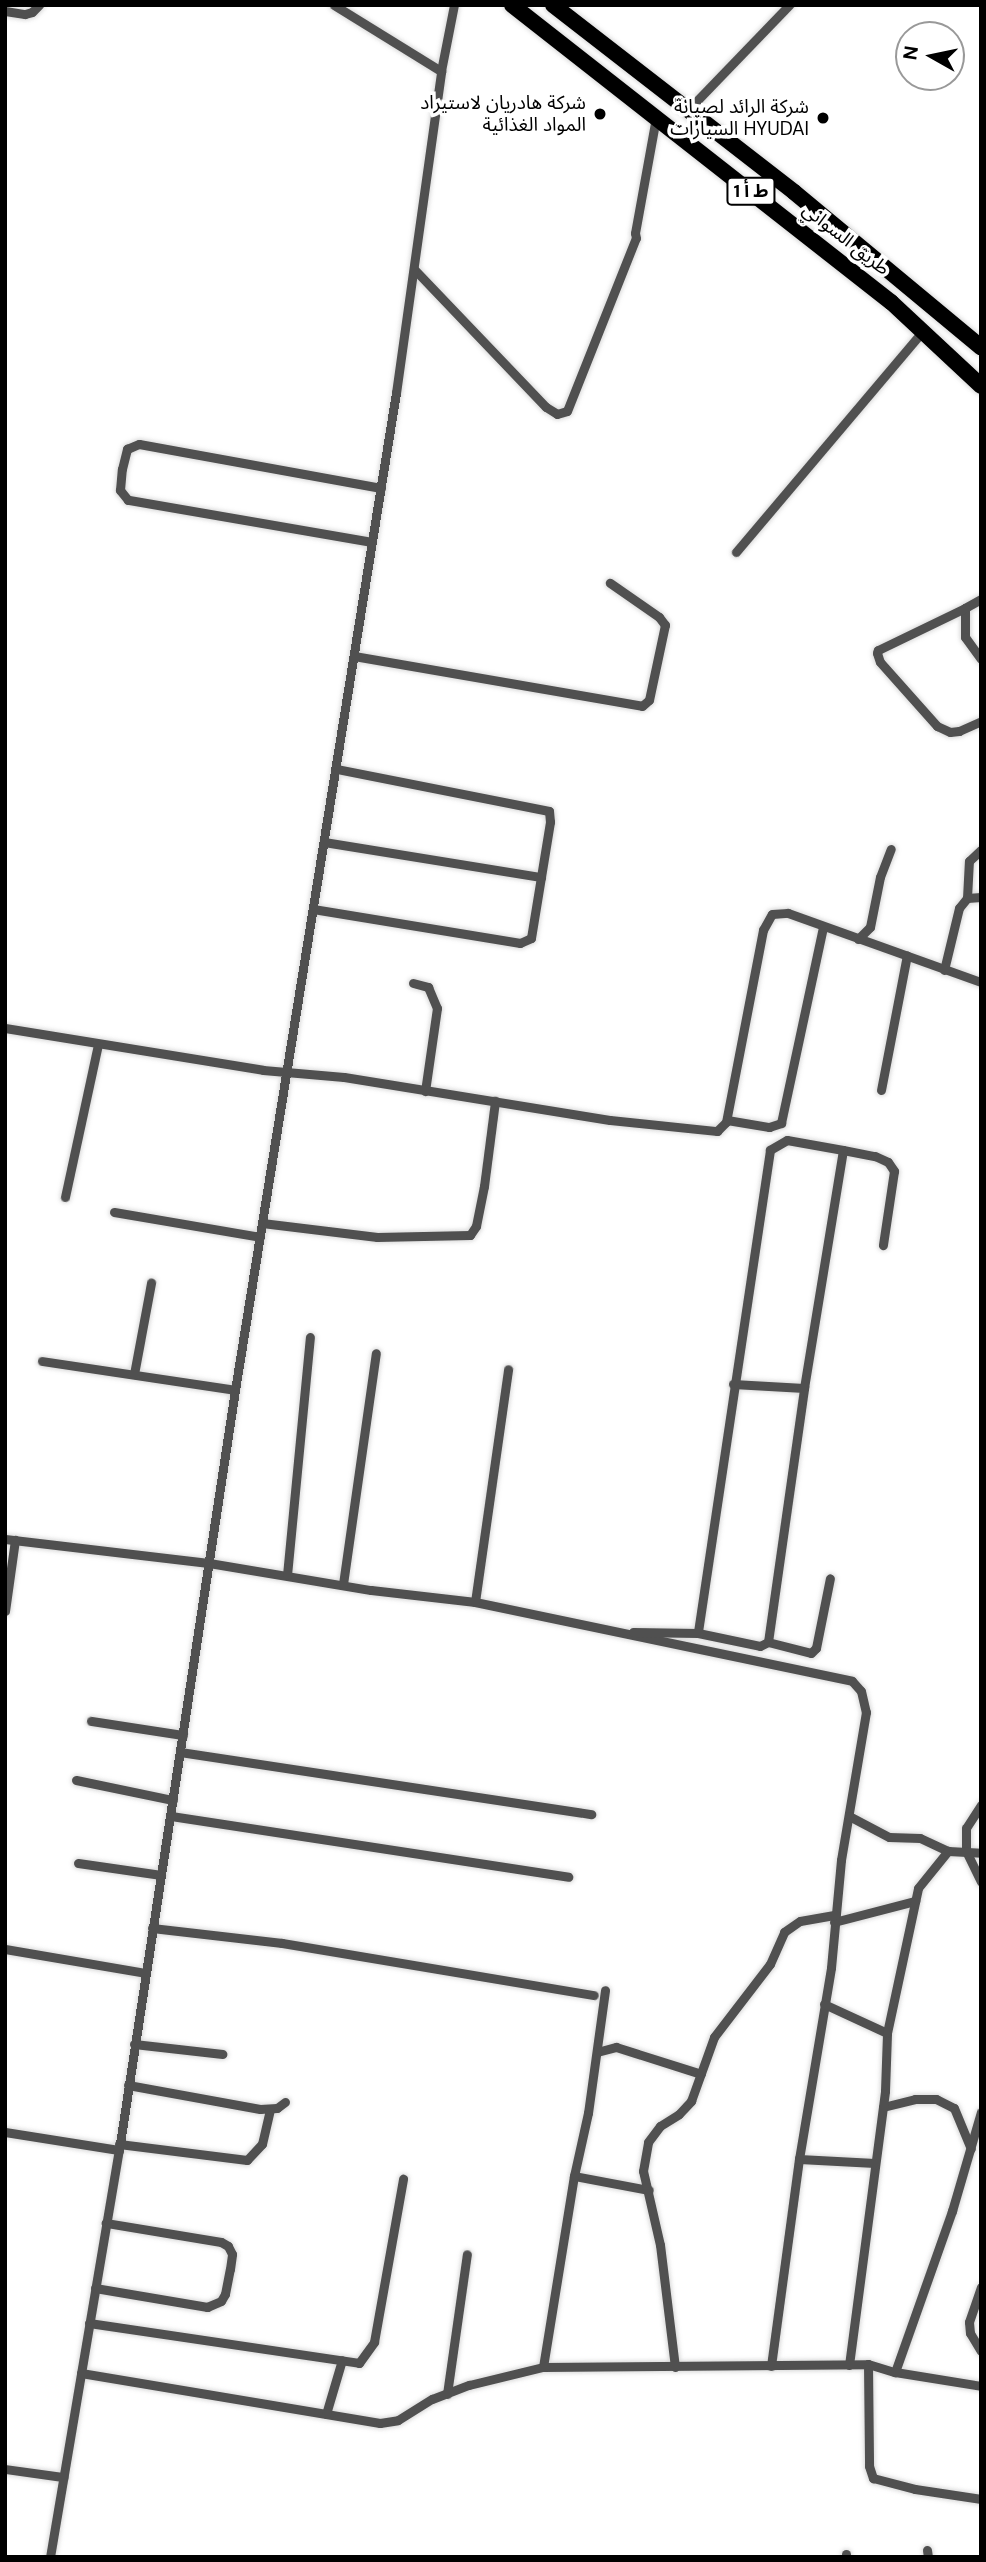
<!DOCTYPE html>
<html>
<head>
<meta charset="utf-8">
<style>
	body { margin:0 }
	#map { position:relative; width:986px; height:2562px; overflow:hidden; background:#fff; font-family:"DM Sans","Noto Sans Arabic",sans-serif }
	div>[style] { position:absolute }
	.roads { filter:drop-shadow(0 0 2px #dbdbdb) drop-shadow(0 0 2px #dbdbdb) }
	.street>* { height:9px; margin:-4.5px; padding:0 4.5px; transform-origin:4.5px; border-radius:4.5px; background:#505050 }
	.highway>* { height:16px; margin:-8px; padding:0 8px; transform-origin:8px; border-radius:8px; background:#000 }
	.dots>* { width:19px; height:19px; translate:-50% -50%; box-sizing:border-box; border:4px solid #fff; border-radius:50% }
	span { translate:-50% -50%; white-space:nowrap; text-align:center; line-height:1.15; -webkit-text-stroke:7px #fff; paint-order:stroke }
	.shield-label span { padding:2px 5px; background:#fff; border:2px solid; border-radius:5px; -webkit-text-stroke-width:0 }
	.shield-label { font-size:18px; color:#000; font-weight:700 }
	.poi-label { font-size:19px; color:#000 }
	.right { translate:-100% -50%; text-align:right }
	.street-label { font-size:19px; color:#000 }
	.frame { position:absolute; inset:0; border:7px solid #000; pointer-events:none }
	.north { position:absolute; left:895px; top:21px; width:70px; height:70px; box-sizing:border-box; background:#fff; border:2px solid #999; border-radius:50%; rotate:279deg; font-size:19px; font-weight:700; line-height:28px; text-align:center; color:#000 }
	.north::after { content:''; display:block; margin:auto; width:24px; height:32px; background:#000; clip-path:polygon(50% 0,100% 100%,50% 72%,0 100%) }
</style>
</head>
<body>
<div id="map">
	<div class="roads">
		<div class="street">
			<i style="left:334px;top:5px;width:126px;rotate:31.7deg"></i>
			<i style="left:5px;top:11px;width:20px;rotate:9deg"></i>
			<i style="left:25px;top:14px;width:7px;rotate:-16deg"></i>
			<i style="left:32px;top:12px;width:10px;rotate:-45deg"></i>
			<i style="left:688px;top:110px;width:146px;rotate:-46.1deg"></i>
			<i style="left:414px;top:269px;width:191px;rotate:46.3deg"></i>
			<i style="left:546px;top:407px;width:13px;rotate:32deg"></i>
			<i style="left:557px;top:414px;width:10px;rotate:-17deg"></i>
			<i style="left:567px;top:411px;width:186px;rotate:-68.3deg"></i>
			<i style="left:636px;top:238px;width:5px;rotate:-101deg"></i>
			<i style="left:635px;top:233px;width:117px;rotate:-79.7deg"></i>
			<i style="left:372px;top:542px;width:248px;rotate:-170.2deg"></i>
			<i style="left:128px;top:500px;width:13px;rotate:-129deg"></i>
			<i style="left:120px;top:490px;width:21px;rotate:-85deg"></i>
			<i style="left:122px;top:469px;width:21px;rotate:-76deg"></i>
			<i style="left:127px;top:449px;width:13px;rotate:-23deg"></i>
			<i style="left:139px;top:444px;width:246px;rotate:10.3deg"></i>
			<i style="left:736px;top:552px;width:289px;rotate:-49.8deg"></i>
			<i style="left:981px;top:599px;width:18px;rotate:151deg"></i>
			<i style="left:965px;top:608px;width:29px;rotate:90deg"></i>
			<i style="left:965px;top:637px;width:27px;rotate:54deg"></i>
			<i style="left:965px;top:608px;width:97px;rotate:154.2deg"></i>
			<i style="left:878px;top:650px;width:3px;rotate:108deg"></i>
			<i style="left:877px;top:653px;width:9px;rotate:72deg"></i>
			<i style="left:880px;top:662px;width:86px;rotate:48.3deg"></i>
			<i style="left:937px;top:726px;width:14px;rotate:25deg"></i>
			<i style="left:950px;top:732px;width:9px;rotate:-6deg"></i>
			<i style="left:959px;top:731px;width:24px;rotate:-24deg"></i>
			<i style="left:354px;top:656px;width:292px;rotate:9.8deg"></i>
			<i style="left:642px;top:706px;width:9px;rotate:-41deg"></i>
			<i style="left:649px;top:700px;width:77px;rotate:-78deg"></i>
			<i style="left:665px;top:625px;width:10px;rotate:-127deg"></i>
			<i style="left:659px;top:617px;width:60px;rotate:-145.2deg"></i>
			<i style="left:324px;top:842px;width:220px;rotate:9.2deg"></i>
			<i style="left:967px;top:898px;width:37px;rotate:-87deg"></i>
			<i style="left:969px;top:861px;width:16px;rotate:-43deg"></i>
			<i style="left:313px;top:909px;width:210px;rotate:9.3deg"></i>
			<i style="left:520px;top:943px;width:12px;rotate:-24deg"></i>
			<i style="left:531px;top:938px;width:118px;rotate:-80.7deg"></i>
			<i style="left:550px;top:822px;width:11px;rotate:-95deg"></i>
			<i style="left:549px;top:811px;width:217px;rotate:-168.8deg"></i>
			<i style="left:858px;top:939px;width:17px;rotate:-45deg"></i>
			<i style="left:870px;top:927px;width:51px;rotate:-78.7deg"></i>
			<i style="left:880px;top:877px;width:30px;rotate:-69deg"></i>
			<i style="left:944px;top:970px;width:64px;rotate:-76.4deg"></i>
			<i style="left:959px;top:908px;width:13px;rotate:-51deg"></i>
			<i style="left:967px;top:898px;width:14px;rotate:-4deg"></i>
			<i style="left:413px;top:983px;width:16px;rotate:15deg"></i>
			<i style="left:428px;top:987px;width:23px;rotate:67deg"></i>
			<i style="left:437px;top:1008px;width:84px;rotate:98.2deg"></i>
			<i style="left:5px;top:1028px;width:261px;rotate:9.2deg"></i>
			<i style="left:263px;top:1070px;width:81px;rotate:4.9deg"></i>
			<i style="left:344px;top:1077px;width:269px;rotate:9.2deg"></i>
			<i style="left:610px;top:1120px;width:108px;rotate:5.9deg"></i>
			<i style="left:717px;top:1131px;width:13px;rotate:-45deg"></i>
			<i style="left:726px;top:1122px;width:196px;rotate:-79.1deg"></i>
			<i style="left:763px;top:930px;width:18px;rotate:-61deg"></i>
			<i style="left:772px;top:914px;width:16px;rotate:-4deg"></i>
			<i style="left:788px;top:913px;width:205px;rotate:19.7deg"></i>
			<i style="left:881px;top:1090px;width:137px;rotate:-79.1deg"></i>
			<i style="left:727px;top:1120px;width:43px;rotate:9.5deg"></i>
			<i style="left:769px;top:1127px;width:13px;rotate:-18deg"></i>
			<i style="left:781px;top:1123px;width:200px;rotate:-77.9deg"></i>
			<i style="left:843px;top:1150px;width:33px;rotate:11deg"></i>
			<i style="left:875px;top:1156px;width:14px;rotate:25deg"></i>
			<i style="left:888px;top:1162px;width:11px;rotate:56deg"></i>
			<i style="left:894px;top:1171px;width:75px;rotate:98.5deg"></i>
			<i style="left:65px;top:1197px;width:156px;rotate:-77.8deg"></i>
			<i style="left:114px;top:1212px;width:148px;rotate:9.7deg"></i>
			<i style="left:262px;top:1223px;width:116px;rotate:6.9deg"></i>
			<i style="left:377px;top:1237px;width:93px;rotate:-1.2deg"></i>
			<i style="left:470px;top:1235px;width:11px;rotate:-56deg"></i>
			<i style="left:476px;top:1226px;width:41px;rotate:-78.7deg"></i>
			<i style="left:484px;top:1186px;width:86px;rotate:-82.6deg"></i>
			<i style="left:42px;top:1361px;width:195px;rotate:8.5deg"></i>
			<i style="left:134px;top:1374px;width:93px;rotate:-79.4deg"></i>
			<i style="left:733px;top:1384px;width:71px;rotate:3.2deg"></i>
			<i style="left:5px;top:1539px;width:205px;rotate:6.7deg"></i>
			<i style="left:209px;top:1563px;width:164px;rotate:9.5deg"></i>
			<i style="left:371px;top:1590px;width:105px;rotate:6.6deg"></i>
			<i style="left:475px;top:1602px;width:385px;rotate:11.8deg"></i>
			<i style="left:852px;top:1681px;width:13px;rotate:48deg"></i>
			<i style="left:861px;top:1691px;width:22px;rotate:77deg"></i>
			<i style="left:866px;top:1712px;width:150px;rotate:99.6deg"></i>
			<i style="left:841px;top:1860px;width:108px;rotate:95.3deg"></i>
			<i style="left:831px;top:1968px;width:194px;rotate:99.5deg"></i>
			<i style="left:287px;top:1575px;width:239px;rotate:-84.5deg"></i>
			<i style="left:343px;top:1584px;width:233px;rotate:-81.9deg"></i>
			<i style="left:475px;top:1602px;width:235px;rotate:-81.9deg"></i>
			<i style="left:5px;top:1611px;width:72px;rotate:-82deg"></i>
			<i style="left:633px;top:1632px;width:65px;rotate:0.9deg"></i>
			<i style="left:698px;top:1633px;width:63px;rotate:11.8deg"></i>
			<i style="left:760px;top:1646px;width:9px;rotate:-27deg"></i>
			<i style="left:768px;top:1642px;width:257px;rotate:-81.9deg"></i>
			<i style="left:804px;top:1388px;width:241px;rotate:-80.7deg"></i>
			<i style="left:843px;top:1150px;width:57px;rotate:-169.9deg"></i>
			<i style="left:787px;top:1140px;width:20px;rotate:150deg"></i>
			<i style="left:770px;top:1150px;width:488px;rotate:98.5deg"></i>
			<i style="left:768px;top:1642px;width:44px;rotate:14.3deg"></i>
			<i style="left:811px;top:1653px;width:7px;rotate:-45deg"></i>
			<i style="left:816px;top:1648px;width:71px;rotate:-78.7deg"></i>
			<i style="left:91px;top:1721px;width:93px;rotate:8.7deg"></i>
			<i style="left:180px;top:1752px;width:416px;rotate:8.6deg"></i>
			<i style="left:76px;top:1780px;width:99px;rotate:11.7deg"></i>
			<i style="left:981px;top:1805px;width:27px;rotate:123deg"></i>
			<i style="left:966px;top:1828px;width:23px;rotate:90deg"></i>
			<i style="left:966px;top:1851px;width:34px;rotate:64deg"></i>
			<i style="left:171px;top:1816px;width:402px;rotate:8.7deg"></i>
			<i style="left:849px;top:1816px;width:45px;rotate:27.7deg"></i>
			<i style="left:889px;top:1837px;width:31px;rotate:2deg"></i>
			<i style="left:920px;top:1838px;width:31px;rotate:25deg"></i>
			<i style="left:948px;top:1851px;width:33px;rotate:3deg"></i>
			<i style="left:78px;top:1863px;width:84px;rotate:8.2deg"></i>
			<i style="left:834px;top:1922px;width:84px;rotate:-14.5deg"></i>
			<i style="left:152px;top:1928px;width:131px;rotate:6.6deg"></i>
			<i style="left:282px;top:1943px;width:316px;rotate:9.5deg"></i>
			<i style="left:5px;top:1949px;width:142px;rotate:9.7deg"></i>
			<i style="left:824px;top:2004px;width:69px;rotate:24.7deg"></i>
			<i style="left:134px;top:2044px;width:89px;rotate:6.5deg"></i>
			<i style="left:597px;top:2052px;width:20px;rotate:-15deg"></i>
			<i style="left:616px;top:2047px;width:89px;rotate:17.6deg"></i>
			<i style="left:128px;top:2085px;width:134px;rotate:10.3deg"></i>
			<i style="left:260px;top:2109px;width:17px;rotate:-3deg"></i>
			<i style="left:277px;top:2108px;width:10px;rotate:-37deg"></i>
			<i style="left:883px;top:2107px;width:33px;rotate:-14deg"></i>
			<i style="left:915px;top:2099px;width:21px"></i>
			<i style="left:936px;top:2099px;width:20px;rotate:27deg"></i>
			<i style="left:954px;top:2108px;width:44px;rotate:67.5deg"></i>
			<i style="left:5px;top:2132px;width:115px;rotate:9deg"></i>
			<i style="left:119px;top:2144px;width:129px;rotate:7.1deg"></i>
			<i style="left:247px;top:2160px;width:22px;rotate:-47deg"></i>
			<i style="left:262px;top:2144px;width:35px;rotate:-77deg"></i>
			<i style="left:574px;top:2176px;width:76px;rotate:10.6deg"></i>
			<i style="left:981px;top:2287px;width:37px;rotate:109deg"></i>
			<i style="left:969px;top:2322px;width:11px;rotate:85deg"></i>
			<i style="left:970px;top:2333px;width:21px;rotate:59deg"></i>
			<i style="left:95px;top:2288px;width:114px;rotate:9.6deg"></i>
			<i style="left:207px;top:2307px;width:15px;rotate:-23deg"></i>
			<i style="left:221px;top:2301px;width:8px;rotate:-60deg"></i>
			<i style="left:225px;top:2294px;width:25px;rotate:-79deg"></i>
			<i style="left:230px;top:2269px;width:15px;rotate:-82deg"></i>
			<i style="left:232px;top:2254px;width:9px;rotate:-117deg"></i>
			<i style="left:228px;top:2246px;width:8px;rotate:-150deg"></i>
			<i style="left:221px;top:2242px;width:117px;rotate:-170.6deg"></i>
			<i style="left:89px;top:2323px;width:273px;rotate:8.4deg"></i>
			<i style="left:359px;top:2363px;width:26px;rotate:-54deg"></i>
			<i style="left:374px;top:2342px;width:166px;rotate:-79.9deg"></i>
			<i style="left:868px;top:2364px;width:102px;rotate:89.4deg"></i>
			<i style="left:869px;top:2466px;width:13px;rotate:72deg"></i>
			<i style="left:873px;top:2478px;width:43px;rotate:14.7deg"></i>
			<i style="left:915px;top:2489px;width:67px;rotate:8.6deg"></i>
			<i style="left:849px;top:2365px;width:276px;rotate:-82.5deg"></i>
			<i style="left:885px;top:2091px;width:58px;rotate:-88deg"></i>
			<i style="left:887px;top:2033px;width:148px;rotate:-77.9deg"></i>
			<i style="left:918px;top:1888px;width:48px;rotate:-51deg"></i>
			<i style="left:771px;top:2366px;width:209px;rotate:-82.3deg"></i>
			<i style="left:799px;top:2159px;width:76px;rotate:3deg"></i>
			<i style="left:543px;top:2367px;width:193px;rotate:-80.8deg"></i>
			<i style="left:574px;top:2176px;width:65px;rotate:-77.5deg"></i>
			<i style="left:588px;top:2113px;width:124px;rotate:-82.1deg"></i>
			<i style="left:675px;top:2367px;width:123px;rotate:-97deg"></i>
			<i style="left:660px;top:2245px;width:76px;rotate:-102.9deg"></i>
			<i style="left:643px;top:2171px;width:29px;rotate:-80deg"></i>
			<i style="left:648px;top:2142px;width:20px;rotate:-53deg"></i>
			<i style="left:660px;top:2126px;width:22px;rotate:-32deg"></i>
			<i style="left:679px;top:2114px;width:18px;rotate:-47deg"></i>
			<i style="left:691px;top:2101px;width:68px;rotate:-70.2deg"></i>
			<i style="left:714px;top:2037px;width:92px;rotate:-52.5deg"></i>
			<i style="left:770px;top:1964px;width:35px;rotate:-66deg"></i>
			<i style="left:784px;top:1932px;width:19px;rotate:-35deg"></i>
			<i style="left:800px;top:1921px;width:36px;rotate:-10deg"></i>
			<i style="left:895px;top:2372px;width:171px;rotate:-70.5deg"></i>
			<i style="left:952px;top:2211px;width:103px;rotate:-73.7deg"></i>
			<i style="left:81px;top:2373px;width:303px;rotate:9.5deg"></i>
			<i style="left:380px;top:2423px;width:18px;rotate:-9deg"></i>
			<i style="left:398px;top:2420px;width:40px;rotate:-32deg"></i>
			<i style="left:432px;top:2399px;width:40px;rotate:-21deg"></i>
			<i style="left:469px;top:2385px;width:76px;rotate:-13.7deg"></i>
			<i style="left:543px;top:2367px;width:325px;rotate:-0.5deg"></i>
			<i style="left:868px;top:2364px;width:28px;rotate:17deg"></i>
			<i style="left:895px;top:2372px;width:87px;rotate:9.2deg"></i>
			<i style="left:447px;top:2394px;width:141px;rotate:-81.9deg"></i>
			<i style="left:326px;top:2414px;width:56px;rotate:-73.5deg"></i>
			<i style="left:5px;top:2469px;width:59px;rotate:7.9deg"></i>
			<i style="left:927px;top:2550px;width:7px;rotate:82deg"></i>
			<i style="left:50px;top:2557px;width:413px;rotate:-80.4deg"></i>
			<i style="left:119px;top:2150px;width:769px;rotate:-81.32deg"></i>
			<i style="left:235px;top:1390px;width:1010px;rotate:-80.83deg"></i>
			<i style="left:396px;top:393px;width:325px;rotate:-82deg"></i>
			<i style="left:441px;top:71px;width:67px;rotate:-78.9deg"></i>
			<i style="left:846px;top:2557px;width:3px;rotate:-90deg"></i>
		</div>
		<div class="highway">
			<i style="left:512px;top:5px;width:482px;rotate:38.1deg"></i>
			<i style="left:891px;top:302px;width:123px;rotate:43deg"></i>
			<i style="left:553px;top:5px;width:305px;rotate:37.8deg"></i>
			<i style="left:794px;top:192px;width:243px;rotate:39.7deg"></i>
		</div>
	</div>
	<div class="dots">
		<i style="left:600px;top:114px;background:#000"></i>
		<i style="left:823px;top:118px;background:#000"></i>
	</div>
	<div class="shield-label">
		<span style="left:751px;top:191px">ط أ 1</span>
	</div>
	<div class="poi-label">
		<span class="right" style="left:586px;top:114px">شركة هادريان لاستيراد<br>المواد الغذائية</span>
		<span class="right" style="left:809px;top:118px">شركة الرائد لصيانة<br>السيارات HYUDAI</span>
	</div>
	<div class="street-label">
		<span style="left:846px;top:239px;rotate:38deg">طريق السواني</span>
	</div>
	<div class="frame"></div>
	<div class="north">N</div>
</div>
</body>
</html>
